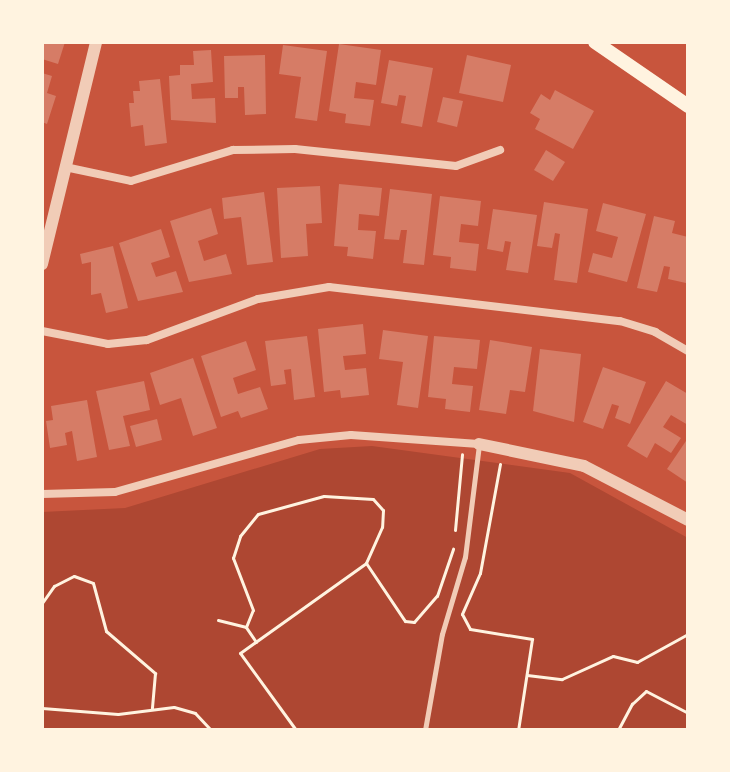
<!DOCTYPE html>
<html>
<head>
<meta charset="utf-8">
<style>
	body { margin:0 }
	#map { position:relative; width:730px; height:772px; overflow:hidden; background:#c8553d; font-family:"Golos Text",sans-serif }
	div>[style] { position:absolute }
	.green>* { inset:0; background:#ae4732 }
	.building>* { inset:0; background:#d67c66 }
	.path>* { height:3px; margin:-1.5px; padding:0 1.5px; transform-origin:1.5px; border-radius:1.5px; background:#fff3e0 }
	.service>* { height:5px; margin:-2.5px; padding:0 2.5px; transform-origin:2.5px; border-radius:2.5px; background:#f1ccb7 }
	.minor>* { height:8px; margin:-4px; padding:0 4px; transform-origin:4px; border-radius:4px; background:#f1ccb7 }
	.tertiary>* { height:12px; margin:-6px; padding:0 6px; transform-origin:6px; border-radius:6px; background:#f1ccb7 }
	.secondary>* { height:14px; margin:-7px; padding:0 7px; transform-origin:7px; border-radius:7px; background:#fff3e0 }
	span { translate:-50% -50%; white-space:nowrap; text-align:center; line-height:1.15; -webkit-text-stroke:8px #fff3e0; paint-order:stroke }
	.frame { position:absolute; inset:0; border:44px solid #fff3e0; pointer-events:none }
</style>
</head>
<body>
<div id="map">
	<div class="green">
		<i style="clip-path:polygon(372px 446px,570px 473px,688px 538px,688px 730px,42px 730px,42px 512px,125px 508px,320px 449px)"></i>
	</div>
	<div class="building">
		<i style="clip-path:polygon(42px 42px,65px 42px,58px 64px,42px 59px)"></i>
		<i style="clip-path:polygon(339px 44px,381px 50px,376px 85px,356px 82px,354px 98px,374px 100px,370px 126px,345px 123px,346px 114px,329px 111px)"></i>
		<i style="clip-path:polygon(283px 45px,327px 51px,317px 121px,295px 118px,301px 77px,279px 74px)"></i>
		<i style="clip-path:polygon(211px 50px,213px 82px,191px 84px,192px 99px,215px 98px,216px 123px,171px 120px,169px 76px,180px 75px,180px 65px,194px 65px,193px 51px)"></i>
		<i style="clip-path:polygon(265px 55px,266px 114px,245px 115px,244px 87px,238px 87px,238px 98px,225px 98px,224px 56px)"></i>
		<i style="clip-path:polygon(467px 55px,511px 65px,503px 102px,459px 93px)"></i>
		<i style="clip-path:polygon(389px 60px,433px 68px,422px 127px,401px 123px,406px 96px,399px 95px,397px 106px,381px 103px)"></i>
		<i style="clip-path:polygon(42px 73px,52px 76px,47px 93px,56px 96px,47px 124px,42px 122px)"></i>
		<i style="clip-path:polygon(160px 79px,167px 143px,145px 146px,143px 125px,131px 127px,129px 103px,134px 103px,133px 91px,140px 91px,139px 81px)"></i>
		<i style="clip-path:polygon(555px 90px,594px 111px,573px 149px,535px 129px,540px 119px,530px 113px,541px 94px,550px 100px)"></i>
		<i style="clip-path:polygon(443px 97px,463px 101px,457px 127px,437px 122px)"></i>
		<i style="clip-path:polygon(546px 150px,565px 162px,553px 181px,534px 170px)"></i>
		<i style="clip-path:polygon(339px 184px,382px 188px,379px 216px,359px 214px,358px 230px,376px 231px,373px 259px,347px 256px,348px 247px,334px 246px)"></i>
		<i style="clip-path:polygon(320px 186px,322px 223px,306px 224px,308px 256px,281px 258px,277px 188px)"></i>
		<i style="clip-path:polygon(390px 189px,432px 194px,424px 265px,403px 263px,407px 230px,401px 230px,399px 240px,384px 239px)"></i>
		<i style="clip-path:polygon(264px 192px,273px 262px,247px 265px,241px 217px,224px 219px,222px 198px)"></i>
		<i style="clip-path:polygon(440px 196px,481px 201px,478px 226px,461px 224px,459px 242px,479px 244px,476px 271px,450px 268px,451px 257px,433px 255px)"></i>
		<i style="clip-path:polygon(544px 202px,588px 209px,577px 283px,554px 280px,560px 234px,555px 233px,552px 248px,537px 246px)"></i>
		<i style="clip-path:polygon(603px 203px,646px 214px,627px 282px,588px 272px,593px 253px,612px 258px,618px 237px,596px 231px)"></i>
		<i style="clip-path:polygon(211px 208px,218px 234px,198px 241px,204px 261px,226px 254px,232px 274px,189px 282px,170px 221px)"></i>
		<i style="clip-path:polygon(493px 209px,537px 215px,528px 273px,506px 270px,511px 242px,505px 241px,503px 252px,487px 249px)"></i>
		<i style="clip-path:polygon(654px 216px,675px 221px,672px 233px,688px 237px,686px 283px,668px 279px,670px 267px,664px 266px,657px 292px,637px 288px)"></i>
		<i style="clip-path:polygon(161px 229px,170px 257px,151px 263px,156px 277px,176px 271px,183px 292px,138px 301px,119px 243px)"></i>
		<i style="clip-path:polygon(113px 246px,128px 308px,106px 313px,101px 293px,91px 295px,91px 262px,82px 264px,80px 254px)"></i>
		<i style="clip-path:polygon(363px 324px,366px 354px,343px 356px,345px 370px,366px 368px,369px 395px,341px 398px,340px 390px,324px 392px,318px 329px)"></i>
		<i style="clip-path:polygon(383px 330px,428px 336px,418px 408px,397px 405px,403px 362px,379px 359px)"></i>
		<i style="clip-path:polygon(307px 336px,315px 397px,294px 400px,291px 369px,284px 370px,286px 384px,271px 386px,265px 341px)"></i>
		<i style="clip-path:polygon(434px 336px,480px 340px,477px 369px,454px 367px,452px 384px,473px 386px,470px 412px,445px 409px,446px 399px,428px 397px)"></i>
		<i style="clip-path:polygon(490px 340px,532px 347px,525px 392px,510px 390px,506px 414px,479px 410px)"></i>
		<i style="clip-path:polygon(246px 341px,256px 370px,233px 378px,238px 394px,260px 387px,268px 409px,241px 418px,238px 411px,221px 417px,201px 356px)"></i>
		<i style="clip-path:polygon(540px 349px,581px 354px,574px 422px,533px 411px)"></i>
		<i style="clip-path:polygon(193px 358px,217px 428px,193px 436px,181px 398px,160px 405px,150px 373px)"></i>
		<i style="clip-path:polygon(603px 367px,646px 382px,630px 424px,615px 418px,619px 406px,612px 404px,603px 429px,583px 422px)"></i>
		<i style="clip-path:polygon(144px 381px,150px 410px,123px 416px,130px 446px,109px 450px,96px 391px)"></i>
		<i style="clip-path:polygon(666px 381px,688px 394px,688px 425px,671px 415px,663px 427px,681px 438px,671px 453px,655px 443px,647px 458px,627px 446px)"></i>
		<i style="clip-path:polygon(87px 400px,97px 457px,77px 461px,72px 431px,65px 433px,67px 445px,50px 448px,46px 421px,53px 420px,51px 406px)"></i>
		<i style="clip-path:polygon(157px 419px,162px 440px,136px 447px,130px 426px)"></i>
		<i style="clip-path:polygon(688px 438px,688px 483px,667px 469px)"></i>
	</div>
	<div class="path">
		<i style="left:500px;top:464px;width:111px;rotate:100.4deg"></i>
		<i style="left:480px;top:573px;width:45px;rotate:113.7deg"></i>
		<i style="left:462px;top:614px;width:17px;rotate:62deg"></i>
		<i style="left:470px;top:629px;width:63px;rotate:9.2deg"></i>
		<i style="left:532px;top:639px;width:92px;rotate:98.7deg"></i>
		<i style="left:455px;top:530px;width:76px;rotate:-84.7deg"></i>
		<i style="left:42px;top:603px;width:21px;rotate:-55deg"></i>
		<i style="left:54px;top:586px;width:22px;rotate:-27deg"></i>
		<i style="left:74px;top:576px;width:20px;rotate:20deg"></i>
		<i style="left:93px;top:583px;width:50px;rotate:74.8deg"></i>
		<i style="left:106px;top:631px;width:65px;rotate:40.6deg"></i>
		<i style="left:155px;top:673px;width:36px;rotate:95deg"></i>
		<i style="left:218px;top:620px;width:29px;rotate:14deg"></i>
		<i style="left:256px;top:642px;width:18px;rotate:-124deg"></i>
		<i style="left:246px;top:627px;width:18px;rotate:-68deg"></i>
		<i style="left:253px;top:610px;width:56px;rotate:-111deg"></i>
		<i style="left:233px;top:558px;width:23px;rotate:-72deg"></i>
		<i style="left:240px;top:536px;width:28px;rotate:-51deg"></i>
		<i style="left:258px;top:514px;width:68px;rotate:-15.3deg"></i>
		<i style="left:324px;top:496px;width:49px;rotate:3.5deg"></i>
		<i style="left:373px;top:499px;width:15px;rotate:48deg"></i>
		<i style="left:383px;top:510px;width:17px;rotate:93deg"></i>
		<i style="left:382px;top:527px;width:39px;rotate:114deg"></i>
		<i style="left:527px;top:675px;width:35px;rotate:7deg"></i>
		<i style="left:562px;top:679px;width:56px;rotate:-24.3deg"></i>
		<i style="left:613px;top:656px;width:25px;rotate:14deg"></i>
		<i style="left:637px;top:662px;width:58px;rotate:-28.8deg"></i>
		<i style="left:42px;top:708px;width:76px;rotate:4.5deg"></i>
		<i style="left:118px;top:714px;width:56px;rotate:-7.1deg"></i>
		<i style="left:174px;top:707px;width:22px;rotate:16deg"></i>
		<i style="left:195px;top:713px;width:23px;rotate:47deg"></i>
		<i style="left:296px;top:730px;width:95px;rotate:-126deg"></i>
		<i style="left:240px;top:653px;width:155px;rotate:-35.5deg"></i>
		<i style="left:366px;top:563px;width:70px;rotate:56.1deg"></i>
		<i style="left:405px;top:621px;width:9px;rotate:6deg"></i>
		<i style="left:414px;top:622px;width:35px;rotate:-49deg"></i>
		<i style="left:437px;top:596px;width:50px;rotate:-71.2deg"></i>
		<i style="left:618px;top:730px;width:30px;rotate:-62deg"></i>
		<i style="left:632px;top:704px;width:19px;rotate:-43deg"></i>
		<i style="left:646px;top:691px;width:47px;rotate:27.6deg"></i>
	</div>
	<div class="service">
		<i style="left:425px;top:730px;width:97px;rotate:-80deg"></i>
		<i style="left:442px;top:634px;width:80px;rotate:-73.4deg"></i>
		<i style="left:465px;top:557px;width:113px;rotate:-82.9deg"></i>
	</div>
	<div class="minor">
		<i style="left:65px;top:167px;width:67px;rotate:12deg"></i>
		<i style="left:131px;top:181px;width:107px;rotate:-16.9deg"></i>
		<i style="left:233px;top:150px;width:62px;rotate:-0.9deg"></i>
		<i style="left:295px;top:149px;width:162px;rotate:6deg"></i>
		<i style="left:456px;top:166px;width:47px;rotate:-20deg"></i>
		<i style="left:42px;top:331px;width:67px;rotate:11.1deg"></i>
		<i style="left:108px;top:344px;width:39px;rotate:-6deg"></i>
		<i style="left:147px;top:340px;width:118px;rotate:-20.3deg"></i>
		<i style="left:258px;top:299px;width:72px;rotate:-9.6deg"></i>
		<i style="left:329px;top:287px;width:293px;rotate:6.7deg"></i>
		<i style="left:620px;top:321px;width:37px;rotate:17deg"></i>
		<i style="left:655px;top:332px;width:38px;rotate:30deg"></i>
		<i style="left:42px;top:494px;width:73px;rotate:-1.6deg"></i>
		<i style="left:115px;top:492px;width:191px;rotate:-15.8deg"></i>
		<i style="left:299px;top:440px;width:52px;rotate:-5.5deg"></i>
		<i style="left:351px;top:435px;width:128px;rotate:4deg"></i>
	</div>
	<div class="tertiary">
		<i style="left:42px;top:264px;width:228px;rotate:-76.3deg"></i>
		<i style="left:479px;top:444px;width:107px;rotate:11.8deg"></i>
		<i style="left:584px;top:466px;width:117px;rotate:27.4deg"></i>
	</div>
	<div class="secondary">
		<i style="left:595px;top:42px;width:113px;rotate:34.5deg"></i>
	</div>
	<div class="frame"></div>
</div>
</body>
</html>
